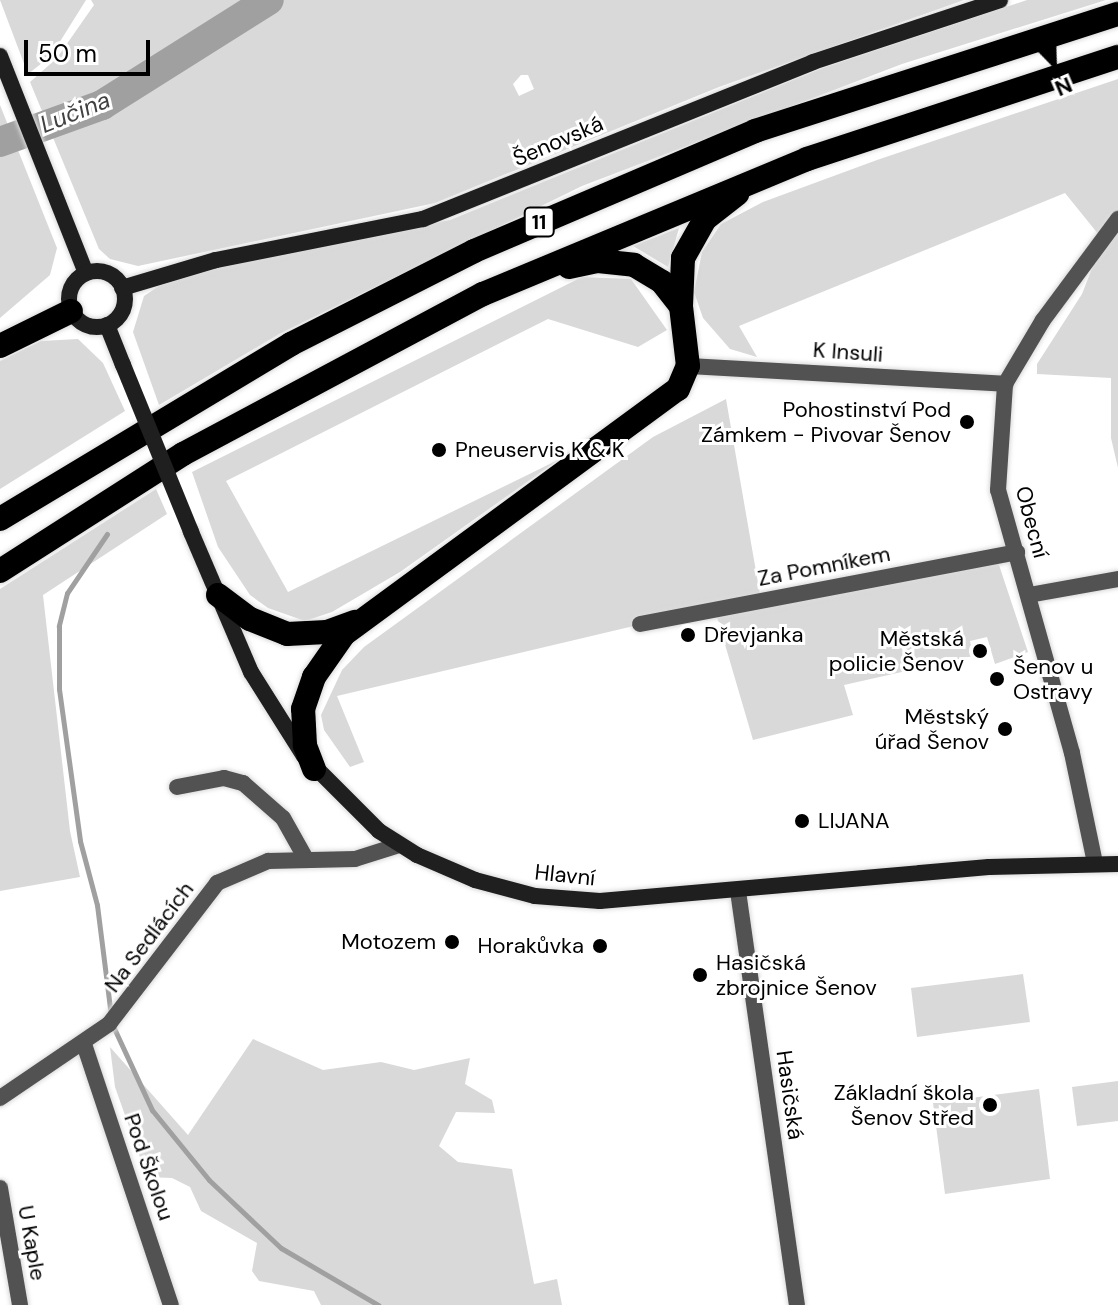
<!DOCTYPE html>
<html>
<head>
<meta charset="utf-8">
<style>
	body { margin:0 }
	#map { position:relative; width:1118px; height:1305px; overflow:hidden; background:#fff; font-family:"DM Sans",sans-serif }
	div>[style] { position:absolute }
	.green>* { inset:0; background:#d9d9d9 }
	.stream>* { height:5px; margin:-2.5px; padding:0 2.5px; transform-origin:2.5px; border-radius:2.5px; background:#a0a0a0 }
	.river>* { height:30px; margin:-15px; padding:0 15px; transform-origin:15px; border-radius:15px; background:#a0a0a0 }
	.roads { filter:drop-shadow(0 0 2px #dbdbdb) drop-shadow(0 0 2px #dbdbdb) }
	.street>* { height:16px; margin:-8px; padding:0 8px; transform-origin:8px; border-radius:8px; background:#525252 }
	.secondary>* { height:16px; margin:-8px; padding:0 8px; transform-origin:8px; border-radius:8px; background:#1f1f1f }
	.secondary>.ring { margin:-8px; padding:0; box-sizing:content-box; background:none; border:16px solid #1f1f1f; border-radius:50% }
	.highway>* { height:24px; margin:-12px; padding:0 12px; transform-origin:12px; border-radius:12px; background:#000 }
	.secondary-bridge>* { height:16px; margin:-8px; padding:0 8px; transform-origin:8px; border-radius:8px; background:#1f1f1f }
	.dots>* { width:22px; height:22px; translate:-50% -50%; box-sizing:border-box; border:4px solid #fff; border-radius:50% }
	span { translate:-50% -50%; white-space:nowrap; text-align:center; line-height:1.15; -webkit-text-stroke:6px #fff; paint-order:stroke }
	.shield-label span { padding:2px 6px; background:#fff; border:2px solid; border-radius:6px; -webkit-text-stroke-width:0 }
	.shield-label { font-size:20px; color:#000; font-weight:700 }
	.street-label { font-size:22px; color:#000 }
	.poi-label { font-size:22px; color:#000 }
	.right { translate:-100% -50%; text-align:right }
	.left { translate:0 -50%; text-align:left }
	.water-label { font-size:24px; color:#414141; font-style:italic }
	.north { position:absolute; left:1014px; top:24px; width:80px; height:80px; -webkit-text-stroke:6px #fff; paint-order:stroke; rotate:157deg; font-size:22px; font-weight:700; line-height:32px; text-align:center; color:#000 }
	.north::after { content:''; display:block; margin:auto; width:28px; height:36px; background:#000; clip-path:polygon(50% 0,100% 100%,50% 72%,0 100%) }
	.scale { position:absolute; left:24px; top:40px; width:126px; height:36px; box-sizing:border-box; border:4px solid #000; border-top:0; padding-left:10px; font-size:24px; line-height:28px; white-space:nowrap; color:#000; -webkit-text-stroke:6px #fff; paint-order:stroke }
</style>
</head>
<body>
<div id="map">
	<div class="green">
		<i style="clip-path:polygon(0 0,86px 0,51px 56px,28px 74px)"></i>
		<i style="clip-path:polygon(evenodd,91px 0,964px 0,719px 87px,435px 203px,138px 266px,110px 259px,99px 249px,30px 82px,57px 58px,94px 5px,91px 0,521px 75px,528px 75px,534px 89px,519px 96px,513px 84px,521px 75px)"></i>
		<i style="clip-path:polygon(1027px 0,1106px 0,902px 64px,582px 186px,281px 333px,159px 405px,133px 332px,144px 296px,159px 286px,220px 267px,450px 220px,823px 68px)"></i>
		<i style="clip-path:polygon(1118px 79px,1118px 468px,1111px 438px,1111px 378px,1037px 374px,1037px 364px,1082px 294px,1103px 240px,1065px 193px,739px 326px,757px 357px,730px 349px,703px 318px,694px 292px,702px 252px,721px 224px,763px 202px,877px 160px)"></i>
		<i style="clip-path:polygon(0 105px,57px 248px,50px 275px,0 318px)"></i>
		<i style="clip-path:polygon(679px 228px,668px 267px,633px 246px)"></i>
		<i style="clip-path:polygon(582px 277px,631px 279px,667px 330px,638px 347px,548px 319px,226px 481px,288px 592px,558px 460px,400px 572px,332px 612px,305px 621px,268px 608px,250px 595px,218px 547px,192px 472px)"></i>
		<i style="clip-path:polygon(78px 339px,103px 363px,125px 411px,0 489px,0 361px,41px 341px)"></i>
		<i style="clip-path:polygon(726px 399px,761px 600px,996px 556px,1028px 652px,995px 664px,987px 637px,970px 641px,973px 656px,844px 685px,853px 715px,753px 740px,714px 607px,337px 696px,364px 762px,350px 767px,324px 730px,321px 715px,342px 670px,364px 647px,653px 437px)"></i>
		<i style="clip-path:polygon(156px 489px,167px 514px,43px 595px,70px 831px,80px 877px,0 891px,0 589px)"></i>
		<i style="clip-path:polygon(1023px 974px,1030px 1022px,917px 1037px,911px 988px)"></i>
		<i style="clip-path:polygon(253px 1039px,323px 1070px,381px 1062px,414px 1070px,470px 1058px,465px 1084px,492px 1100px,495px 1113px,456px 1112px,439px 1146px,458px 1162px,512px 1169px,534px 1284px,557px 1279px,562px 1305px,321px 1305px,314px 1291px,259px 1281px,252px 1271px,257px 1243px,201px 1211px,190px 1187px,172px 1178px,147px 1177px,115px 1087px,110px 1047px,188px 1135px)"></i>
		<i style="clip-path:polygon(1118px 1081px,1118px 1121px,1077px 1126px,1072px 1087px)"></i>
		<i style="clip-path:polygon(1039px 1089px,1050px 1179px,945px 1194px,933px 1103px)"></i>
	</div>
	<div class="stream">
		<i style="left:0;top:138px;width:4px;rotate:56deg"></i>
		<i style="left:107px;top:534px;width:71px;rotate:124.1deg"></i>
		<i style="left:67px;top:593px;width:34px;rotate:104deg"></i>
		<i style="left:59px;top:626px;width:63px;rotate:90deg"></i>
		<i style="left:59px;top:689px;width:153px;rotate:82.1deg"></i>
		<i style="left:80px;top:841px;width:66px;rotate:75.1deg"></i>
		<i style="left:97px;top:905px;width:112px;rotate:82.8deg"></i>
		<i style="left:113px;top:1026px;width:93px;rotate:65.1deg"></i>
		<i style="left:152px;top:1110px;width:90px;rotate:50.8deg"></i>
		<i style="left:209px;top:1180px;width:99px;rotate:43.4deg"></i>
		<i style="left:281px;top:1248px;width:113px;rotate:30.4deg"></i>
	</div>
	<div class="river">
		<i style="left:0;top:142px;width:109px;rotate:-19.9deg"></i>
		<i style="left:102px;top:105px;width:197px;rotate:-32.2deg"></i>
	</div>
	<div class="roads">
		<div class="street">
			<i style="left:688px;top:366px;width:318px;rotate:3.2deg"></i>
			<i style="left:1029px;top:595px;width:90px;rotate:-10.2deg"></i>
			<i style="left:640px;top:624px;width:384px;rotate:-10.8deg"></i>
			<i style="left:177px;top:787px;width:48px;rotate:-10.8deg"></i>
			<i style="left:224px;top:778px;width:20px;rotate:15deg"></i>
			<i style="left:243px;top:783px;width:53px;rotate:41.2deg"></i>
			<i style="left:283px;top:818px;width:47px;rotate:60.7deg"></i>
			<i style="left:1095px;top:863px;width:112px;rotate:-101.8deg"></i>
			<i style="left:1072px;top:753px;width:273px;rotate:-105.7deg"></i>
			<i style="left:998px;top:490px;width:106px;rotate:-86.2deg"></i>
			<i style="left:1005px;top:384px;width:74px;rotate:-59.3deg"></i>
			<i style="left:1043px;top:320px;width:126px;rotate:-53.4deg"></i>
			<i style="left:738px;top:891px;width:418px;rotate:81.9deg"></i>
			<i style="left:84px;top:1044px;width:275px;rotate:71.6deg"></i>
			<i style="left:0;top:1098px;width:132px;rotate:-34.2deg"></i>
			<i style="left:109px;top:1024px;width:178px;rotate:-52.5deg"></i>
			<i style="left:217px;top:883px;width:56px;rotate:-23.3deg"></i>
			<i style="left:268px;top:861px;width:87px;rotate:-1.3deg"></i>
			<i style="left:355px;top:859px;width:46px;rotate:-17.7deg"></i>
			<i style="left:0;top:1188px;width:119px;rotate:80.3deg"></i>
		</div>
		<div class="secondary">
			<i style="left:0;top:56px;width:233px;rotate:68.4deg"></i>
			<i class="ring" style="left:69px;top:271px;width:40px;height:40px"></i>
			<i style="left:122px;top:288px;width:98px;rotate:-16.6deg"></i>
			<i style="left:216px;top:260px;width:211px;rotate:-11.2deg"></i>
			<i style="left:423px;top:219px;width:420px;rotate:-21.9deg"></i>
			<i style="left:813px;top:62px;width:197px;rotate:-18.3deg"></i>
			<i style="left:107px;top:325px;width:43px;rotate:68.2deg"></i>
			<i style="left:191px;top:532px;width:152px;rotate:66.8deg"></i>
			<i style="left:251px;top:672px;width:99px;rotate:57.8deg"></i>
			<i style="left:304px;top:756px;width:106px;rotate:45deg"></i>
			<i style="left:379px;top:831px;width:45px;rotate:32.3deg"></i>
			<i style="left:417px;top:855px;width:63px;rotate:23.3deg"></i>
			<i style="left:475px;top:880px;width:62px;rotate:14.9deg"></i>
			<i style="left:535px;top:896px;width:65px;rotate:4.4deg"></i>
			<i style="left:600px;top:901px;width:390px;rotate:-5deg"></i>
			<i style="left:989px;top:867px;width:129px;rotate:-1.3deg"></i>
		</div>
		<div class="highway">
			<i style="left:569px;top:267px;width:30px;rotate:-12deg"></i>
			<i style="left:598px;top:261px;width:36px;rotate:6deg"></i>
			<i style="left:634px;top:265px;width:33px;rotate:31deg"></i>
			<i style="left:662px;top:282px;width:31px;rotate:52deg"></i>
			<i style="left:0;top:346px;width:79px;rotate:-26.2deg"></i>
			<i style="left:0;top:519px;width:340px;rotate:-31deg"></i>
			<i style="left:291px;top:344px;width:205px;rotate:-26.9deg"></i>
			<i style="left:474px;top:251px;width:306px;rotate:-23.1deg"></i>
			<i style="left:755px;top:131px;width:381px;rotate:-17.9deg"></i>
			<i style="left:0;top:571px;width:217px;rotate:-32.6deg"></i>
			<i style="left:183px;top:454px;width:340px;rotate:-28.1deg"></i>
			<i style="left:483px;top:294px;width:351px;rotate:-22.6deg"></i>
			<i style="left:807px;top:159px;width:327px;rotate:-18.2deg"></i>
			<i style="left:218px;top:595px;width:40px;rotate:37deg"></i>
			<i style="left:250px;top:619px;width:40px;rotate:22deg"></i>
			<i style="left:287px;top:634px;width:40px;rotate:-2.9deg"></i>
			<i style="left:327px;top:632px;width:30px;rotate:-20deg"></i>
			<i style="left:314px;top:769px;width:26px;rotate:-111deg"></i>
			<i style="left:305px;top:745px;width:36px;rotate:-93deg"></i>
			<i style="left:303px;top:709px;width:34px;rotate:-71deg"></i>
			<i style="left:314px;top:677px;width:52px;rotate:-55.1deg"></i>
			<i style="left:344px;top:634px;width:414px;rotate:-36.3deg"></i>
			<i style="left:678px;top:389px;width:25px;rotate:-67deg"></i>
			<i style="left:688px;top:366px;width:60px;rotate:-96.7deg"></i>
			<i style="left:681px;top:306px;width:48px;rotate:-87.6deg"></i>
			<i style="left:683px;top:258px;width:45px;rotate:-60.6deg"></i>
			<i style="left:705px;top:219px;width:41px;rotate:-38deg"></i>
		</div>
	</div>
	<div class="secondary-bridge">
		<i style="left:123px;top:365px;width:180px;rotate:67.8deg"></i>
	</div>
	<div class="dots">
		<i style="left:967px;top:422px;background:#000"></i>
		<i style="left:439px;top:450px;background:#000"></i>
		<i style="left:688px;top:635px;background:#000"></i>
		<i style="left:980px;top:651px;background:#000"></i>
		<i style="left:997px;top:679px;background:#000"></i>
		<i style="left:1005px;top:729px;background:#000"></i>
		<i style="left:802px;top:821px;background:#000"></i>
		<i style="left:452px;top:942px;background:#000"></i>
		<i style="left:600px;top:946px;background:#000"></i>
		<i style="left:700px;top:975px;background:#000"></i>
		<i style="left:990px;top:1105px;background:#000"></i>
	</div>
	<div class="shield-label">
		<span style="left:539px;top:222px">11</span>
	</div>
	<div class="street-label">
		<span style="left:558px;top:141px;rotate:-23deg">Šenovská</span>
		<span style="left:848px;top:352px;rotate:4deg">K Insuli</span>
		<span style="left:1032px;top:522px;rotate:75deg">Obecní</span>
		<span style="left:824px;top:566px;rotate:-11deg">Za Pomníkem</span>
		<span style="left:565px;top:875px;rotate:6deg">Hlavní</span>
		<span style="left:149px;top:937px;rotate:-53deg">Na Sedlácích</span>
		<span style="left:790px;top:1095px;rotate:82deg">Hasičská</span>
		<span style="left:149px;top:1167px;rotate:71deg">Pod Školou</span>
		<span style="left:32px;top:1243px;rotate:80deg">U Kaple</span>
	</div>
	<div class="poi-label">
		<span class="right" style="left:951px;top:422px">Pohostinství Pod<br>Zámkem - Pivovar Šenov</span>
		<span class="left" style="left:455px;top:450px">Pneuservis K &amp; K</span>
		<span class="left" style="left:704px;top:635px">Dřevjanka</span>
		<span class="right" style="left:964px;top:651px">Městská<br>policie Šenov</span>
		<span class="left" style="left:1013px;top:679px">Šenov u<br>Ostravy</span>
		<span class="right" style="left:989px;top:729px">Městský<br>úřad Šenov</span>
		<span class="left" style="left:818px;top:821px">LIJANA</span>
		<span class="right" style="left:436px;top:942px">Motozem</span>
		<span class="right" style="left:584px;top:946px">Horakůvka</span>
		<span class="left" style="left:716px;top:975px">Hasičská<br>zbrojnice Šenov</span>
		<span class="right" style="left:974px;top:1105px">Základní škola<br>Šenov Střed</span>
	</div>
	<div class="water-label">
		<span style="left:75px;top:112px;rotate:-22deg">Lučina</span>
	</div>
	<div class="north">N</div>
	<div class="scale">50 m</div>
</div>
</body>
</html>
